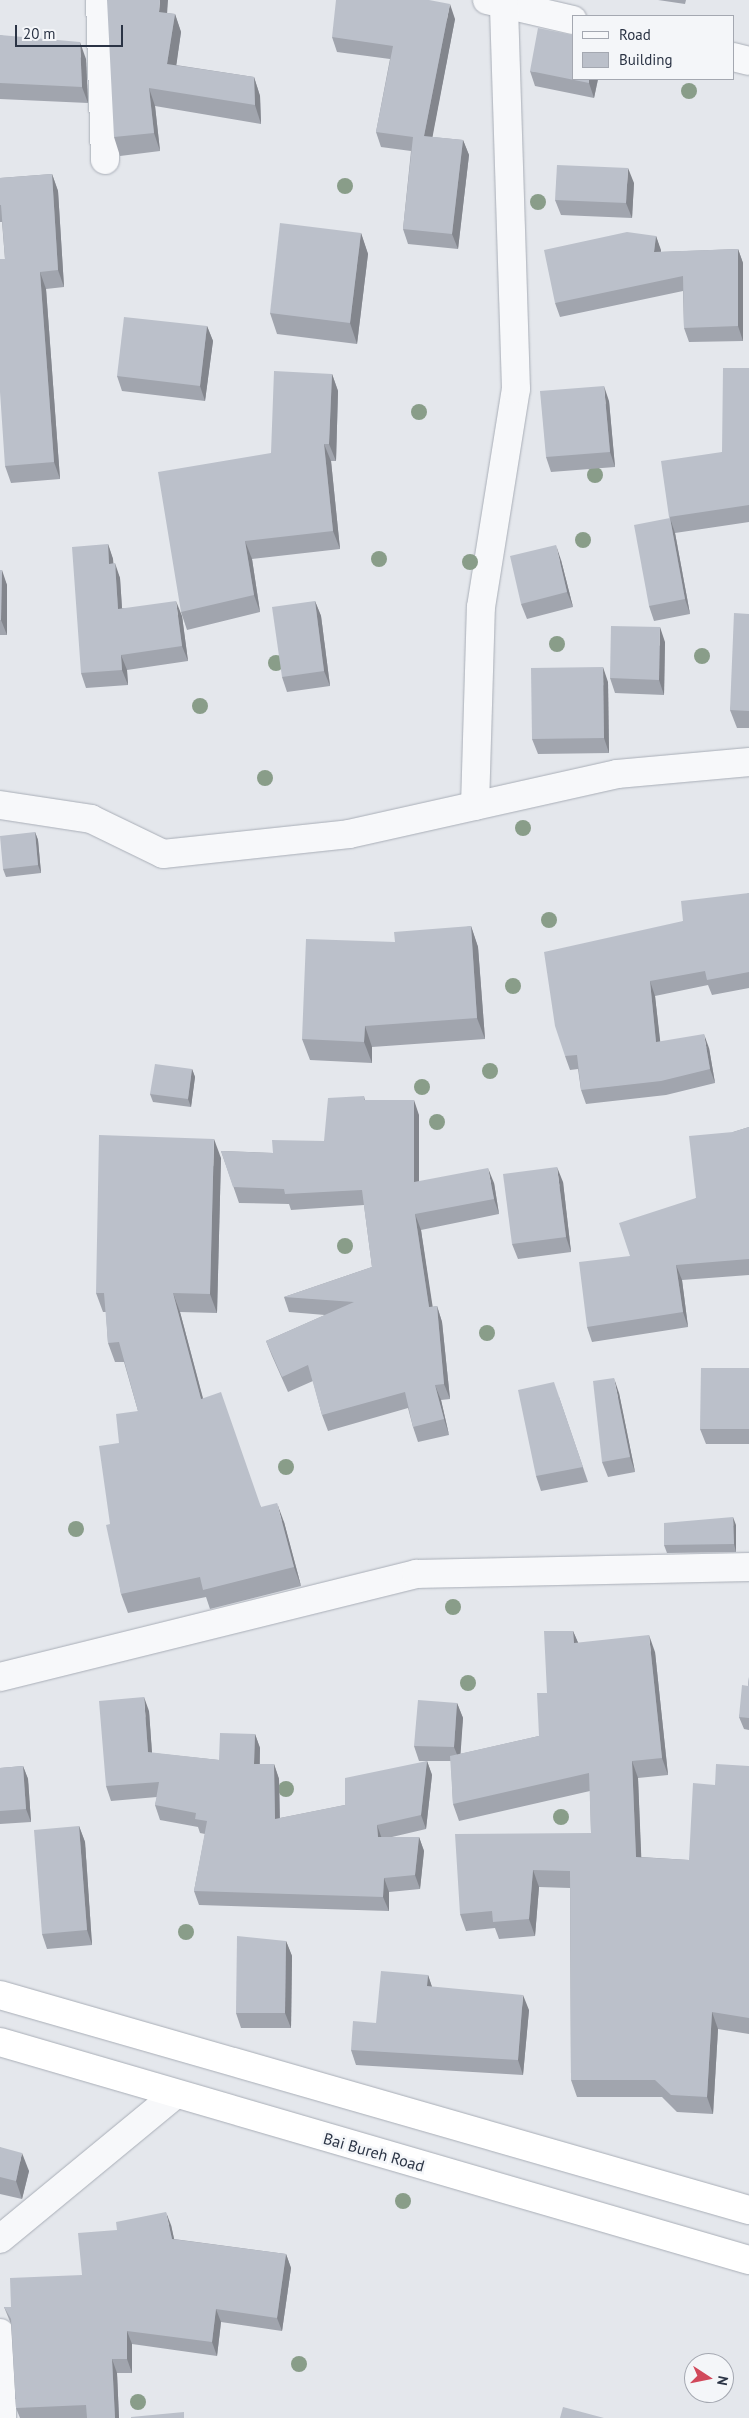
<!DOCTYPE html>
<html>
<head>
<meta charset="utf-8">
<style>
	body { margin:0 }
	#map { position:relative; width:749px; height:2418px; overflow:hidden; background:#e4e7ec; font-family:"PT Sans",sans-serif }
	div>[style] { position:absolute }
	.roads { filter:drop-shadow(0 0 1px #a9aeb7) drop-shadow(0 0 1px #a9aeb7) }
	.minor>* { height:28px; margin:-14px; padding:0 14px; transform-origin:14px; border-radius:14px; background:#f7f8fa }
	.tertiary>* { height:28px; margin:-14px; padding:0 14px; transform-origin:14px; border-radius:14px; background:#f7f8fa }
	.trunk>* { height:28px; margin:-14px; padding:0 14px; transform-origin:14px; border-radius:14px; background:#fff }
	.trees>* { width:16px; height:16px; margin:-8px; border-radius:50%; background:#899d89 }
	.wall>* { inset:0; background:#a1a5ae }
	.shaded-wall>* { inset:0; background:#83868d }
	.building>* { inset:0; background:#bbc0ca }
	span { translate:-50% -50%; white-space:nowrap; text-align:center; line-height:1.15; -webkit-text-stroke:5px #f4f6f9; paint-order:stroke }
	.street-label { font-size:16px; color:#2b3445 }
	.legend { position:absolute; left:572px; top:15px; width:162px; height:65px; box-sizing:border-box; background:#f4f6f9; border:1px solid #a4a8b1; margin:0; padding:6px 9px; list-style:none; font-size:15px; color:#2b3445 }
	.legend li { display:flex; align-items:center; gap:10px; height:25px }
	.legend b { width:25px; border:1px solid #a4a8b1 }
	.north { position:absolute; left:684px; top:2353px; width:50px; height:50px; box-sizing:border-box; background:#f4f6f9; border:1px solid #a4a8b1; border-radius:50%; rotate:101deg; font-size:14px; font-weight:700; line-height:20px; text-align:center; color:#2b3445 }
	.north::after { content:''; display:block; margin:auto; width:18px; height:22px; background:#d1495b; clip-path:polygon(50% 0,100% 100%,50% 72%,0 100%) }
	.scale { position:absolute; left:15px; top:25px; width:108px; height:22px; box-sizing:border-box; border:2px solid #2b3445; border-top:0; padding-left:6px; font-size:15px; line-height:18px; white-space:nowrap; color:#2b3445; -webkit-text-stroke:4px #f4f6f9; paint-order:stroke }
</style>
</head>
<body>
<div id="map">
	<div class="roads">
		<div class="minor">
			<i style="left:100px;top:0;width:160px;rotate:88.2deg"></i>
			<i style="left:487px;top:0;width:88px;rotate:13.1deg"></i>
			<i style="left:733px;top:57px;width:16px;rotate:14deg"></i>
			<i style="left:0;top:805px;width:92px;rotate:8.7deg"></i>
			<i style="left:91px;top:819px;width:80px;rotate:25.9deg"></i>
			<i style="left:163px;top:854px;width:187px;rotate:-6.1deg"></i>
			<i style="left:349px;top:834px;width:275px;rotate:-12.6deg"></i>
			<i style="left:617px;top:774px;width:133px;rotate:-5.2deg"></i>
			<i style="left:475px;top:806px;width:199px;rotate:-88.3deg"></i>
			<i style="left:481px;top:607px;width:221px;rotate:-80.9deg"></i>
			<i style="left:516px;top:389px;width:389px;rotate:-91.8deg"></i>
			<i style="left:0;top:2239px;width:228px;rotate:-39.5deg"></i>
			<i style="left:0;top:2333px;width:85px;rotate:88.7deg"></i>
		</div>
		<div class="tertiary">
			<i style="left:0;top:1677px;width:429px;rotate:-13.9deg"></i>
			<i style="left:416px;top:1574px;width:333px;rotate:-1.2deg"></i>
		</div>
		<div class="trunk">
			<i style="left:0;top:1995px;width:779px;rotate:16.02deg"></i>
			<i style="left:0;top:2042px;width:780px;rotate:16.23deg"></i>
		</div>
	</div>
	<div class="trees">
		<i style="left:689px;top:91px"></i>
		<i style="left:345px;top:186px"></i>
		<i style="left:538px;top:202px"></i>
		<i style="left:419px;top:412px"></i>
		<i style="left:595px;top:475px"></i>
		<i style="left:583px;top:540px"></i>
		<i style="left:379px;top:559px"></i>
		<i style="left:470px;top:562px"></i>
		<i style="left:557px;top:644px"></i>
		<i style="left:702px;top:656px"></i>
		<i style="left:276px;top:663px"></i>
		<i style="left:200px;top:706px"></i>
		<i style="left:265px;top:778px"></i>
		<i style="left:523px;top:828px"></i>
		<i style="left:549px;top:920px"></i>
		<i style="left:513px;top:986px"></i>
		<i style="left:490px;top:1071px"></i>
		<i style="left:422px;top:1087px"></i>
		<i style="left:437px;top:1122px"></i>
		<i style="left:345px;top:1246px"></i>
		<i style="left:487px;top:1333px"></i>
		<i style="left:286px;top:1467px"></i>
		<i style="left:76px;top:1529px"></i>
		<i style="left:453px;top:1607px"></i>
		<i style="left:468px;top:1683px"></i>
		<i style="left:286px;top:1789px"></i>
		<i style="left:561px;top:1817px"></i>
		<i style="left:186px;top:1932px"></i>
		<i style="left:403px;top:2201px"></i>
		<i style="left:299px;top:2364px"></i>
		<i style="left:138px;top:2402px"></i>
	</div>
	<div class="wall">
		<i style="clip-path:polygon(658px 0,686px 0,685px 4px)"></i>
		<i style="clip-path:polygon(167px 13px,175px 14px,181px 32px,176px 65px,254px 77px,260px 96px,261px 124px,155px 106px,160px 151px,120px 156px,114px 137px)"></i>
		<i style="clip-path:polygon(455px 19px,432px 137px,463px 140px,469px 155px,458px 249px,408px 244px,403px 229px,411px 151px,381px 147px,376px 132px,390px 59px,337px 52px,332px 37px)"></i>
		<i style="clip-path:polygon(0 35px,86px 59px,88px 103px,0 99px)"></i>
		<i style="clip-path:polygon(530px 71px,598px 79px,594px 98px,535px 86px)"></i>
		<i style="clip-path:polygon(52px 174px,58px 191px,64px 287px,46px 289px,60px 479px,11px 483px,5px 466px,5px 259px,2px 222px,0 222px,0 178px)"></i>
		<i style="clip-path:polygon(634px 183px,632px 218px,561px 215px,555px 200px)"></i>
		<i style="clip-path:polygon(361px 233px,368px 254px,357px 344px,277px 334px,270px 313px)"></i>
		<i style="clip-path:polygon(656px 236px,661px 252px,738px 249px,743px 263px,743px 341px,689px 342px,684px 328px,683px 291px,560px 317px,555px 303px)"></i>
		<i style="clip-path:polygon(207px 326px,213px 341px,205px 401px,122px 391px,117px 376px)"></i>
		<i style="clip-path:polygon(749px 368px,749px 522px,675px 533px,690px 614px,654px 621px,649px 606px,670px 518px,669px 517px,722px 452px)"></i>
		<i style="clip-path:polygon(332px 374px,338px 391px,336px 461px,331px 461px,340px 549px,252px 559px,260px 612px,187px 630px,181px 612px,271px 453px)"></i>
		<i style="clip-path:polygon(609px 401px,615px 467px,551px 472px,546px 457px)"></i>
		<i style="clip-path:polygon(108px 544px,113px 559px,113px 563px,120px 578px,122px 608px,182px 616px,188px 661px,127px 670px,128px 685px,86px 688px,81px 673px)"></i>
		<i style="clip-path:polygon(561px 560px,573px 607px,527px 619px,521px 604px)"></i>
		<i style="clip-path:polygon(0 570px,7px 585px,7px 635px,0 635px)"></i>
		<i style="clip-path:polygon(315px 601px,321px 616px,330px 686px,287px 692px,282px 677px)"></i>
		<i style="clip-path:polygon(749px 614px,749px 728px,737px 728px,730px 710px)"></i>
		<i style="clip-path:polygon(665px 642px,664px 695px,615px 693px,610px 678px)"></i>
		<i style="clip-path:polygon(608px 682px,609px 753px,538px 754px,532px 739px)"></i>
		<i style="clip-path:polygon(35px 832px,38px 840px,41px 873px,6px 877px,3px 869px)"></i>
		<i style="clip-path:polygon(749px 893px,749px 988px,712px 995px,708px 985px,655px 996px,660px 1042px,709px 1048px,715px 1083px,666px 1095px,586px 1104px,581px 1090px,578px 1069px,570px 1070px,565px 1056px,683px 921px)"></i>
		<i style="clip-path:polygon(471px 926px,478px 947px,485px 1039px,372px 1047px,372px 1063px,310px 1060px,302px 1039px,395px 942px)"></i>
		<i style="clip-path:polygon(192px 1069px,195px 1077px,191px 1107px,153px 1102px,150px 1094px)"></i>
		<i style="clip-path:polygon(364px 1096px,365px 1100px,419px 1115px,419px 1181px,494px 1183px,499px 1214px,421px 1230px,432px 1307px,437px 1306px,442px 1322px,450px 1399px,441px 1400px,449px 1435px,418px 1442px,413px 1427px,408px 1408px,328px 1431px,322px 1415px,313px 1381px,288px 1392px,272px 1356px,266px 1341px,325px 1315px,289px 1312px,284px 1297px,372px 1267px,364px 1205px,291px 1210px,289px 1204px,239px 1203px,221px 1151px,273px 1153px,324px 1141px)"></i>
		<i style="clip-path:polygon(749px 1127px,749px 1275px,682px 1280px,688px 1327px,592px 1342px,587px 1327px,630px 1256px,696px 1198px,733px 1132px)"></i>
		<i style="clip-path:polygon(221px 1158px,217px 1313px,180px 1312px,203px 1398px,261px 1507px,284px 1522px,301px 1586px,210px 1609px,206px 1597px,128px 1613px,121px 1594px,110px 1524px,119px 1443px,138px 1411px,124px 1362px,115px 1362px,108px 1343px,106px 1312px,103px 1312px,96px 1293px)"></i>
		<i style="clip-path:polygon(563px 1182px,571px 1252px,518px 1259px,512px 1244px)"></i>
		<i style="clip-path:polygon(749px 1368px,749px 1444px,706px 1444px,700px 1429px)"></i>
		<i style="clip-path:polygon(619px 1393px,635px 1472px,608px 1477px,602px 1462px)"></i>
		<i style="clip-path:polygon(559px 1397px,588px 1482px,541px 1491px,536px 1476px)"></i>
		<i style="clip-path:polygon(736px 1525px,736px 1552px,667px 1553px,664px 1545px)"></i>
		<i style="clip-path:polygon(573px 1631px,578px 1643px,655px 1652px,668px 1775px,638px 1778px,641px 1857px,689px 1860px,715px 1785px,749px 1766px,749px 2034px,718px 2029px,713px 2114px,677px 2112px,662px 2097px,577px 2097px,571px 2080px,570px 1888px,539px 1887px,535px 1936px,499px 1939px,495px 1928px,466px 1931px,460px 1914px,591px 1833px,590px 1791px,459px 1821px,453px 1804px,451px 1761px,419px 1761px,414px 1746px,457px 1703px,463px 1718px,460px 1754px,539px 1736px,547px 1693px)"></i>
		<i style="clip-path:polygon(749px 1677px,749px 1730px,744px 1729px,739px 1717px,748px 1686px)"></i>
		<i style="clip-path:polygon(149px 1711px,152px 1753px,219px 1760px,255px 1734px,260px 1748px,260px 1764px,274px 1764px,279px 1779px,280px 1818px,345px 1805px,427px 1761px,432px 1775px,426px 1829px,392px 1837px,419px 1837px,424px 1851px,420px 1889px,389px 1892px,389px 1911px,199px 1905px,194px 1891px,205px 1834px,200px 1833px,198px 1827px,160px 1820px,155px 1805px,157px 1797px,111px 1801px,106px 1786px)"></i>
		<i style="clip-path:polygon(23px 1766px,28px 1779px,31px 1822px,0 1824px,0 1768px)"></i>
		<i style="clip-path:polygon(79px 1826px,85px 1842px,92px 1945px,47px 1949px,42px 1934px)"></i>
		<i style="clip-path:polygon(286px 1941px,292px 1956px,291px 2028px,241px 2028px,236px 2013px)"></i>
		<i style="clip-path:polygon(428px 1975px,432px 1987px,529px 2010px,523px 2075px,356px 2065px,351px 2050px)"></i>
		<i style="clip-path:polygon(0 2147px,29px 2171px,22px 2199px,0 2194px)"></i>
		<i style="clip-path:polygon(171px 2225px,174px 2239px,286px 2254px,291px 2268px,282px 2331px,221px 2322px,217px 2356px,132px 2344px,132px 2373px,117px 2373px,119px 2418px,20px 2418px,16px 2408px,11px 2324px,4px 2307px,11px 2307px,82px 2275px)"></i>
	</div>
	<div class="shaded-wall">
		<i style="clip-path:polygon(160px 0,168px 0,166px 30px,159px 12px)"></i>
		<i style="clip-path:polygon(450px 4px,455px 19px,430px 150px,424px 136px)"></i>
		<i style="clip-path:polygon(175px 14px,181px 32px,174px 82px,167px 64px)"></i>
		<i style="clip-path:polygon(80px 42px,86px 59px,88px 103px,82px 87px)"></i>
		<i style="clip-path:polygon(254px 77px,260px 96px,261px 124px,255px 105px)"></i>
		<i style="clip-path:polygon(589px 79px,598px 79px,594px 98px,589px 83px)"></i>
		<i style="clip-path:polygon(149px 88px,155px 106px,160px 151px,154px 133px)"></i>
		<i style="clip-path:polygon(463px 140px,469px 155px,458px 249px,452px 234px)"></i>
		<i style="clip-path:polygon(628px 168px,634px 183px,632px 218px,626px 203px)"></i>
		<i style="clip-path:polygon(52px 174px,58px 191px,64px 287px,58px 270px)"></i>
		<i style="clip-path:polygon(361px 233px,368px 254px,357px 344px,350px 323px)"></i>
		<i style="clip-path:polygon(656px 236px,661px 250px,660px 266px,654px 252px)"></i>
		<i style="clip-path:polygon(738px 249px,743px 263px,743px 341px,738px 326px)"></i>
		<i style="clip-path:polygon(40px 272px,46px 289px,60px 479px,54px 462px)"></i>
		<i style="clip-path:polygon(207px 326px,213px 341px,205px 401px,200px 386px)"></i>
		<i style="clip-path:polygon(332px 374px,338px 391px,336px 461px,329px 444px)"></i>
		<i style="clip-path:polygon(604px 386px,609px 401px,615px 467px,610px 452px)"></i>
		<i style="clip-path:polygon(324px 444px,331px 461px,340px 549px,333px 531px)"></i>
		<i style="clip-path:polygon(670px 518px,675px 533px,690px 614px,685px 599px)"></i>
		<i style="clip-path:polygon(245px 541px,252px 559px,260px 612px,254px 595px)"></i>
		<i style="clip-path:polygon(108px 544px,113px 559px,115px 579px,109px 564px)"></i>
		<i style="clip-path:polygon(556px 545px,561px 560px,573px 607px,567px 592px)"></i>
		<i style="clip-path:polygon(115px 563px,120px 578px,123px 624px,118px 609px)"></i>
		<i style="clip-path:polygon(2px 570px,7px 585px,7px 635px,1px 620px)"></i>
		<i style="clip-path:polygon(176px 601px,182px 616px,188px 661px,182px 646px)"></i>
		<i style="clip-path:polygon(315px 601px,321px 616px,330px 686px,324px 671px)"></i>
		<i style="clip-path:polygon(660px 627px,665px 642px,664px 695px,659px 680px)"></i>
		<i style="clip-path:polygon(121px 655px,127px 670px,128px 685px,122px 670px)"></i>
		<i style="clip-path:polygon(603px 667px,608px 682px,609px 753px,604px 738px)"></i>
		<i style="clip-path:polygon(35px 832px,38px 840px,41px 873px,38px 865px)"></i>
		<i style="clip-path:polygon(471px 926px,478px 947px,485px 1039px,477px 1018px)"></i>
		<i style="clip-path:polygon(650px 981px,655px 996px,662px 1057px,656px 1042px)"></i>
		<i style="clip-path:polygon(365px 1026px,372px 1047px,372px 1063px,364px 1042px)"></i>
		<i style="clip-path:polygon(704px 1034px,709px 1048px,715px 1083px,710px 1069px)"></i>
		<i style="clip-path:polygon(192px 1069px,195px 1077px,191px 1107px,188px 1099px)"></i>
		<i style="clip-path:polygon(414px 1100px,419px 1115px,419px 1197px,414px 1182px)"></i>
		<i style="clip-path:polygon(214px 1139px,221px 1158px,217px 1313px,210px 1294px)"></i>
		<i style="clip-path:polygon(557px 1167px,563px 1182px,571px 1252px,566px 1237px)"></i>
		<i style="clip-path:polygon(488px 1168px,494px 1183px,499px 1214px,494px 1199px)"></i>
		<i style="clip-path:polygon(415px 1214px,421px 1230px,435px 1322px,429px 1307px)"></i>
		<i style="clip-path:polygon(676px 1265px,682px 1280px,688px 1327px,683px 1312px)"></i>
		<i style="clip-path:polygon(173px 1293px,180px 1312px,208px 1418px,201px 1399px)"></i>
		<i style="clip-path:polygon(437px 1306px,442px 1322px,450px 1399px,444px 1384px)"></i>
		<i style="clip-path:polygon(614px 1378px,619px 1393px,635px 1472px,630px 1457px)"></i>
		<i style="clip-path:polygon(435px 1385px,441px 1400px,449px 1435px,444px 1419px)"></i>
		<i style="clip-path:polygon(277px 1503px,284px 1522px,301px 1586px,294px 1567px)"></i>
		<i style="clip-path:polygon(733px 1517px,736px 1525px,736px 1552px,734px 1544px)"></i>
		<i style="clip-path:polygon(573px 1631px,580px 1647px,574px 1643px)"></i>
		<i style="clip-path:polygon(649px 1635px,655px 1652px,668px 1775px,662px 1758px)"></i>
		<i style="clip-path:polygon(144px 1697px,149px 1711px,153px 1767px,148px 1752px)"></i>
		<i style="clip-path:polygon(457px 1703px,463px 1718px,460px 1762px,454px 1747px)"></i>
		<i style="clip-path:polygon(255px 1734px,260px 1748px,259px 1778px,254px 1764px)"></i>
		<i style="clip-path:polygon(427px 1761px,432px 1775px,426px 1829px,421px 1815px)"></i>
		<i style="clip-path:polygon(632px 1761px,638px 1778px,642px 1874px,636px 1857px)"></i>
		<i style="clip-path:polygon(274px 1764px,279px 1779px,280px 1834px,275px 1819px)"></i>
		<i style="clip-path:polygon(23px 1766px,28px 1779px,31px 1822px,26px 1809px)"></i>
		<i style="clip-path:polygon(377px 1825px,382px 1839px,378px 1837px)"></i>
		<i style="clip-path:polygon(79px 1826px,85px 1842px,92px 1945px,87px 1930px)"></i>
		<i style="clip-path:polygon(419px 1837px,424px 1851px,420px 1889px,415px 1875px)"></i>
		<i style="clip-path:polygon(533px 1870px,539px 1887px,535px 1936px,529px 1919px)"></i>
		<i style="clip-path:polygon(384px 1878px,389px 1892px,389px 1911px,383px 1897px)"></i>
		<i style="clip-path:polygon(286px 1941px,292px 1956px,291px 2028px,285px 2013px)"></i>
		<i style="clip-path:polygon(428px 1975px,433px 1990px,427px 1986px)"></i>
		<i style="clip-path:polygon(523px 1995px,529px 2010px,523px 2075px,518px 2060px)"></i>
		<i style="clip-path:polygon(712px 2012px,718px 2029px,713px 2114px,707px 2097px)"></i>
		<i style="clip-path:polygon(22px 2153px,29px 2171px,22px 2199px,16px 2181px)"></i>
		<i style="clip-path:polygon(166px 2212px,171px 2225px,177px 2252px,172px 2239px)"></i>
		<i style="clip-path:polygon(286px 2254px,291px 2268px,282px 2331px,277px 2318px)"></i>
		<i style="clip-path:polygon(216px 2309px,221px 2322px,217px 2356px,212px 2342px)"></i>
		<i style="clip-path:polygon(127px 2331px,132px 2344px,132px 2373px,127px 2359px)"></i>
		<i style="clip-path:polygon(112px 2359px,117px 2373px,119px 2418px,115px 2418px)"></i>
	</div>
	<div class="building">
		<i style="clip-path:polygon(107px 0,160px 0,159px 12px,175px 14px,167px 64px,254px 77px,255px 105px,149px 88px,154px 133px,114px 137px)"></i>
		<i style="clip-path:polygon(336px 0,429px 0,450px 4px,424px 136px,463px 140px,452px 234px,403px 229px,413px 137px,376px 132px,393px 46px,332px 37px)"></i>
		<i style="clip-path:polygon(538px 28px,573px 35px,573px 79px,589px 79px,589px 83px,530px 71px)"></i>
		<i style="clip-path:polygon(0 35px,80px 42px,82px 87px,0 83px)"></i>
		<i style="clip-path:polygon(557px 165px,628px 168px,626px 203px,555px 200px)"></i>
		<i style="clip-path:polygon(52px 174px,58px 270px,40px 272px,54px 462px,5px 466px,0 392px,0 259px,5px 259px,1px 205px,0 205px,0 178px)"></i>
		<i style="clip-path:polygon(280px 223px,361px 233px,350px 323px,270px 313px)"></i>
		<i style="clip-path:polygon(627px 232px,656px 236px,654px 252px,738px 249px,738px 326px,684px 328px,683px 276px,555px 303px,544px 250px)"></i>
		<i style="clip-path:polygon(124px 317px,207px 326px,200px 386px,117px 376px)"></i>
		<i style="clip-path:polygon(723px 368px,749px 368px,749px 505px,669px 517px,661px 461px,722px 452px)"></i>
		<i style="clip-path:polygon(274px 371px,332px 374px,329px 444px,324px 444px,333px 531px,245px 541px,254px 595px,181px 612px,158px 472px,271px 453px)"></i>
		<i style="clip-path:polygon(604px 386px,610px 452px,546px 457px,540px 391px)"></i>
		<i style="clip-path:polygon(670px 518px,685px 599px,649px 606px,634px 525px)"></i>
		<i style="clip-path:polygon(108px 544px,109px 564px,115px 563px,118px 609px,176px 601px,182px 646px,121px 655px,122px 670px,81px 673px,72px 547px)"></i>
		<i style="clip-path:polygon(556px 545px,567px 592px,521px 604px,510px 556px)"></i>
		<i style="clip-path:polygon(0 570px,2px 570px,1px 620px,0 620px)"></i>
		<i style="clip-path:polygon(315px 601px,324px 671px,282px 677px,272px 607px)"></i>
		<i style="clip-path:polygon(734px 613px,749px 614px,749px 711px,730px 710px)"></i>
		<i style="clip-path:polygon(611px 626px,660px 627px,659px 680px,610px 678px)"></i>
		<i style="clip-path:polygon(603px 667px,604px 738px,532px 739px,531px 668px)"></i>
		<i style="clip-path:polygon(35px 832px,38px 865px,3px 869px,0 836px)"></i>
		<i style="clip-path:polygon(749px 893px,749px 972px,707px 980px,705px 971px,650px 981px,656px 1042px,704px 1034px,710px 1069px,661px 1081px,581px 1090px,577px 1055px,565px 1056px,555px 1026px,544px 952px,683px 921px,681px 901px)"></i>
		<i style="clip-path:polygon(471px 926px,477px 1018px,365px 1026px,364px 1042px,302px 1039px,306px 939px,395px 942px,394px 932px)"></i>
		<i style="clip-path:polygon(155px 1064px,192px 1069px,188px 1099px,150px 1094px)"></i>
		<i style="clip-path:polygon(364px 1096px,364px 1100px,414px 1100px,414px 1182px,488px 1168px,494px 1199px,415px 1214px,429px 1307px,437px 1306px,444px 1384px,435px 1385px,444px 1419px,413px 1427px,405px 1392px,322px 1415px,308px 1365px,282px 1377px,266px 1341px,354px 1302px,284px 1297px,372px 1267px,362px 1190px,285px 1194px,284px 1189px,233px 1187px,221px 1151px,273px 1153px,272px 1140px,324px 1141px,328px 1098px)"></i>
		<i style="clip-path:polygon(749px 1127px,749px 1259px,676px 1265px,683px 1312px,587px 1327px,579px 1262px,630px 1256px,619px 1223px,696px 1198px,689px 1136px,733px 1132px)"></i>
		<i style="clip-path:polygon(99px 1135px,214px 1139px,210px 1294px,173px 1293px,201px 1399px,221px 1392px,261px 1507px,277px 1503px,294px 1567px,203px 1590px,200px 1577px,121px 1594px,106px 1525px,110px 1524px,99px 1446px,119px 1443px,116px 1414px,138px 1411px,119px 1342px,108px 1343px,104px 1293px,96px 1293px)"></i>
		<i style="clip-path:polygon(557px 1167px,566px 1237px,512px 1244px,503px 1174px)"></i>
		<i style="clip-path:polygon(701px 1368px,749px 1368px,749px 1429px,700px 1429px)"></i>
		<i style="clip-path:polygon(614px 1378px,630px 1457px,602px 1462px,593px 1381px)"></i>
		<i style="clip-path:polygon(554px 1382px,583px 1467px,536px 1476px,518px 1390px)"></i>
		<i style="clip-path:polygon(733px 1517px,734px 1544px,664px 1545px,664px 1523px)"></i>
		<i style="clip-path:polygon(544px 1631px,573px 1631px,574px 1643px,649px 1635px,662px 1758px,632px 1761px,636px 1857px,689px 1860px,693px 1783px,715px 1785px,716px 1764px,749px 1766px,749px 2018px,712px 2012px,707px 2097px,671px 2095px,655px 2080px,571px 2080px,570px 1871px,533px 1870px,529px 1919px,493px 1922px,492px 1911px,460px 1914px,455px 1834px,591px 1833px,589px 1773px,453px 1804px,450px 1756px,539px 1736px,537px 1693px,547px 1693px)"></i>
		<i style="clip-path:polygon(749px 1677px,749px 1718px,739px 1717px,742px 1685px,748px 1686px)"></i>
		<i style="clip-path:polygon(144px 1697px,148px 1752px,219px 1760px,220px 1733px,255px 1734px,254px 1764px,274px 1764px,275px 1819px,345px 1805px,345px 1778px,427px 1761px,421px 1815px,377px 1825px,378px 1837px,419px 1837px,415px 1875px,384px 1878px,383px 1897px,194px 1891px,207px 1821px,195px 1819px,196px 1813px,155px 1805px,159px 1782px,106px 1786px,99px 1701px)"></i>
		<i style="clip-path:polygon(418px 1700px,457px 1703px,454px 1747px,414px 1746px)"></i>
		<i style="clip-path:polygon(23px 1766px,26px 1809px,0 1811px,0 1768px)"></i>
		<i style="clip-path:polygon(79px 1826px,87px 1930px,42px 1934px,34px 1830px)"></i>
		<i style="clip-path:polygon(237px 1936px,286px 1941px,285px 2013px,236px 2013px)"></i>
		<i style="clip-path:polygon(381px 1971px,428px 1975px,427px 1986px,523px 1995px,518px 2060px,351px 2050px,353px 2021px,376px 2023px)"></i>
		<i style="clip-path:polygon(0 2147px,22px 2153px,16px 2181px,0 2177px)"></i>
		<i style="clip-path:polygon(166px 2212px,172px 2239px,286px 2254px,277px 2318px,216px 2309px,212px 2342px,127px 2331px,127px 2359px,112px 2359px,115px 2418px,87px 2418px,86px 2405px,16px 2408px,11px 2319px,4px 2307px,11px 2307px,10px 2278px,82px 2275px,78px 2233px,117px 2230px,116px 2222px)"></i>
		<i style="clip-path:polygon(563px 2407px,604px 2418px,560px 2418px)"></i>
		<i style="clip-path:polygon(184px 2412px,184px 2418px,131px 2418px,131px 2417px)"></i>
	</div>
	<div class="street-label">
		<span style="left:374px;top:2152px;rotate:16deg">Bai Bureh Road</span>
	</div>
	<ul class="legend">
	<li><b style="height:6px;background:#f7f8fa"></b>Road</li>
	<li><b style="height:14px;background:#bbc0ca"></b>Building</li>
	</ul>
	<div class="north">N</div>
	<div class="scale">20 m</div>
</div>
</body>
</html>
